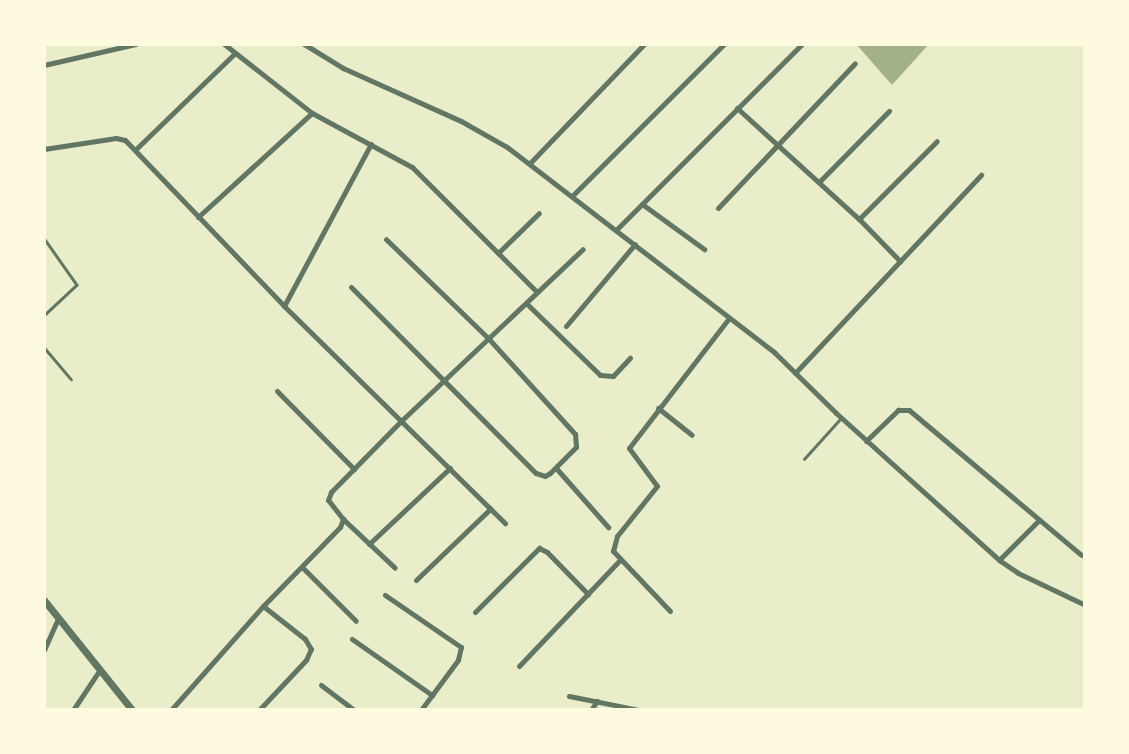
<!DOCTYPE html>
<html>
<head>
<meta charset="utf-8">
<style>
	body { margin:0 }
	#map { position:relative; width:1129px; height:754px; overflow:hidden; background:#e9edc9; font-family:"Public Sans",sans-serif }
	div>[style] { position:absolute }
	.water>* { inset:0; background:#a3b18a }
	.service>* { height:2.5px; margin:-1.25px; padding:0 1.25px; transform-origin:1.25px; border-radius:1.25px; background:#617663 }
	.minor>* { height:5px; margin:-2.5px; padding:0 2.5px; transform-origin:2.5px; border-radius:2.5px; background:#617663 }
	.tertiary>* { height:7px; margin:-3.5px; padding:0 3.5px; transform-origin:3.5px; border-radius:3.5px; background:#617663 }
	span { translate:-50% -50%; white-space:nowrap; text-align:center; line-height:1.15; -webkit-text-stroke:7px #fefae0; paint-order:stroke }
	.frame { position:absolute; inset:0; border:46px solid #fefae0; pointer-events:none }
</style>
</head>
<body>
<div id="map">
	<div class="water">
		<i style="clip-path:polygon(856px 44px,929px 44px,892px 85px)"></i>
	</div>
	<div class="service">
		<i style="left:44px;top:238px;width:57px;rotate:54.9deg"></i>
		<i style="left:77px;top:285px;width:45px;rotate:136.8deg"></i>
		<i style="left:44px;top:347px;width:42px;rotate:49.8deg"></i>
		<i style="left:804px;top:459px;width:55px;rotate:-47.9deg"></i>
	</div>
	<div class="minor">
		<i style="left:224px;top:44px;width:112px;rotate:38.1deg"></i>
		<i style="left:312px;top:113px;width:114px;rotate:28.4deg"></i>
		<i style="left:412px;top:167px;width:177px;rotate:45deg"></i>
		<i style="left:304px;top:44px;width:46px;rotate:31.6deg"></i>
		<i style="left:343px;top:68px;width:129px;rotate:24.2deg"></i>
		<i style="left:461px;top:121px;width:53px;rotate:29.5deg"></i>
		<i style="left:507px;top:147px;width:337px;rotate:37.5deg"></i>
		<i style="left:774px;top:352px;width:87px;rotate:44.5deg"></i>
		<i style="left:836px;top:413px;width:219px;rotate:42deg"></i>
		<i style="left:999px;top:560px;width:23px;rotate:34deg"></i>
		<i style="left:1018px;top:573px;width:74px;rotate:25.5deg"></i>
		<i style="left:44px;top:65px;width:94px;rotate:-12.9deg"></i>
		<i style="left:737px;top:108px;width:165px;rotate:42.3deg"></i>
		<i style="left:859px;top:219px;width:110px;rotate:-45deg"></i>
		<i style="left:44px;top:149px;width:73px;rotate:-8.7deg"></i>
		<i style="left:116px;top:138px;width:9px;rotate:13deg"></i>
		<i style="left:125px;top:140px;width:230px;rotate:46.2deg"></i>
		<i style="left:284px;top:306px;width:310px;rotate:44.5deg"></i>
		<i style="left:135px;top:150px;width:139px;rotate:-44.1deg"></i>
		<i style="left:530px;top:163px;width:165px;rotate:-46.2deg"></i>
		<i style="left:819px;top:182px;width:100px;rotate:-45.4deg"></i>
		<i style="left:573px;top:195px;width:214px;rotate:-45deg"></i>
		<i style="left:642px;top:204px;width:77px;rotate:36deg"></i>
		<i style="left:718px;top:208px;width:199px;rotate:-46.6deg"></i>
		<i style="left:198px;top:217px;width:154px;rotate:-42.4deg"></i>
		<i style="left:859px;top:219px;width:59px;rotate:45.7deg"></i>
		<i style="left:617px;top:229px;width:262px;rotate:-45deg"></i>
		<i style="left:498px;top:253px;width:57px;rotate:-44.3deg"></i>
		<i style="left:351px;top:287px;width:262px;rotate:45.2deg"></i>
		<i style="left:536px;top:473px;width:9px;rotate:18deg"></i>
		<i style="left:545px;top:476px;width:6px;rotate:-31deg"></i>
		<i style="left:550px;top:473px;width:37px;rotate:-45deg"></i>
		<i style="left:576px;top:447px;width:13px;rotate:-94deg"></i>
		<i style="left:575px;top:434px;width:130px;rotate:-132.2deg"></i>
		<i style="left:488px;top:338px;width:142px;rotate:-135.9deg"></i>
		<i style="left:526px;top:303px;width:103px;rotate:44.2deg"></i>
		<i style="left:600px;top:375px;width:13px;rotate:4deg"></i>
		<i style="left:613px;top:376px;width:25px;rotate:-47deg"></i>
		<i style="left:284px;top:306px;width:184px;rotate:-61.8deg"></i>
		<i style="left:566px;top:326px;width:107px;rotate:-49.9deg"></i>
		<i style="left:795px;top:373px;width:272px;rotate:-46.8deg"></i>
		<i style="left:277px;top:391px;width:110px;rotate:45.4deg"></i>
		<i style="left:658px;top:408px;width:43px;rotate:38.5deg"></i>
		<i style="left:866px;top:441px;width:45px;rotate:-44.1deg"></i>
		<i style="left:898px;top:410px;width:11px"></i>
		<i style="left:909px;top:410px;width:225px;rotate:40.1deg"></i>
		<i style="left:556px;top:468px;width:79px;rotate:48.6deg"></i>
		<i style="left:343px;top:519px;width:71px;rotate:43.3deg"></i>
		<i style="left:369px;top:544px;width:111px;rotate:-43.2deg"></i>
		<i style="left:999px;top:560px;width:57px;rotate:-45deg"></i>
		<i style="left:302px;top:567px;width:76px;rotate:45deg"></i>
		<i style="left:416px;top:580px;width:103px;rotate:-43.8deg"></i>
		<i style="left:385px;top:595px;width:92px;rotate:34.4deg"></i>
		<i style="left:461px;top:647px;width:13px;rotate:103deg"></i>
		<i style="left:458px;top:660px;width:62px;rotate:126.5deg"></i>
		<i style="left:670px;top:611px;width:83px;rotate:-133.5deg"></i>
		<i style="left:613px;top:551px;width:16px;rotate:-75deg"></i>
		<i style="left:617px;top:536px;width:64px;rotate:-51.3deg"></i>
		<i style="left:657px;top:486px;width:47px;rotate:-126.4deg"></i>
		<i style="left:629px;top:448px;width:164px;rotate:-52.4deg"></i>
		<i style="left:475px;top:612px;width:91px;rotate:-45deg"></i>
		<i style="left:539px;top:548px;width:9px;rotate:27deg"></i>
		<i style="left:547px;top:552px;width:59px;rotate:45.7deg"></i>
		<i style="left:352px;top:639px;width:98px;rotate:35deg"></i>
		<i style="left:44px;top:650px;width:34px;rotate:-66deg"></i>
		<i style="left:519px;top:666px;width:146px;rotate:-46.4deg"></i>
		<i style="left:321px;top:685px;width:41px;rotate:37.1deg"></i>
		<i style="left:569px;top:696px;width:71px;rotate:11.3deg"></i>
		<i style="left:73px;top:710px;width:47px;rotate:-56.3deg"></i>
		<i style="left:171px;top:710px;width:139px;rotate:-48.5deg"></i>
		<i style="left:263px;top:606px;width:110px;rotate:-45.7deg"></i>
		<i style="left:340px;top:527px;width:9px;rotate:-69deg"></i>
		<i style="left:343px;top:519px;width:24px;rotate:-128deg"></i>
		<i style="left:328px;top:500px;width:9px;rotate:-69deg"></i>
		<i style="left:331px;top:492px;width:100px;rotate:-45.4deg"></i>
		<i style="left:401px;top:421px;width:250px;rotate:-43.4deg"></i>
		<i style="left:259px;top:710px;width:69px;rotate:-46.8deg"></i>
		<i style="left:306px;top:660px;width:12px;rotate:-66deg"></i>
		<i style="left:311px;top:649px;width:12px;rotate:-121deg"></i>
		<i style="left:305px;top:639px;width:53px;rotate:-141.8deg"></i>
		<i style="left:591px;top:710px;width:11px;rotate:-56deg"></i>
	</div>
	<div class="tertiary">
		<i style="left:44px;top:600px;width:141px;rotate:51.3deg"></i>
	</div>
	<div class="frame"></div>
</div>
</body>
</html>
